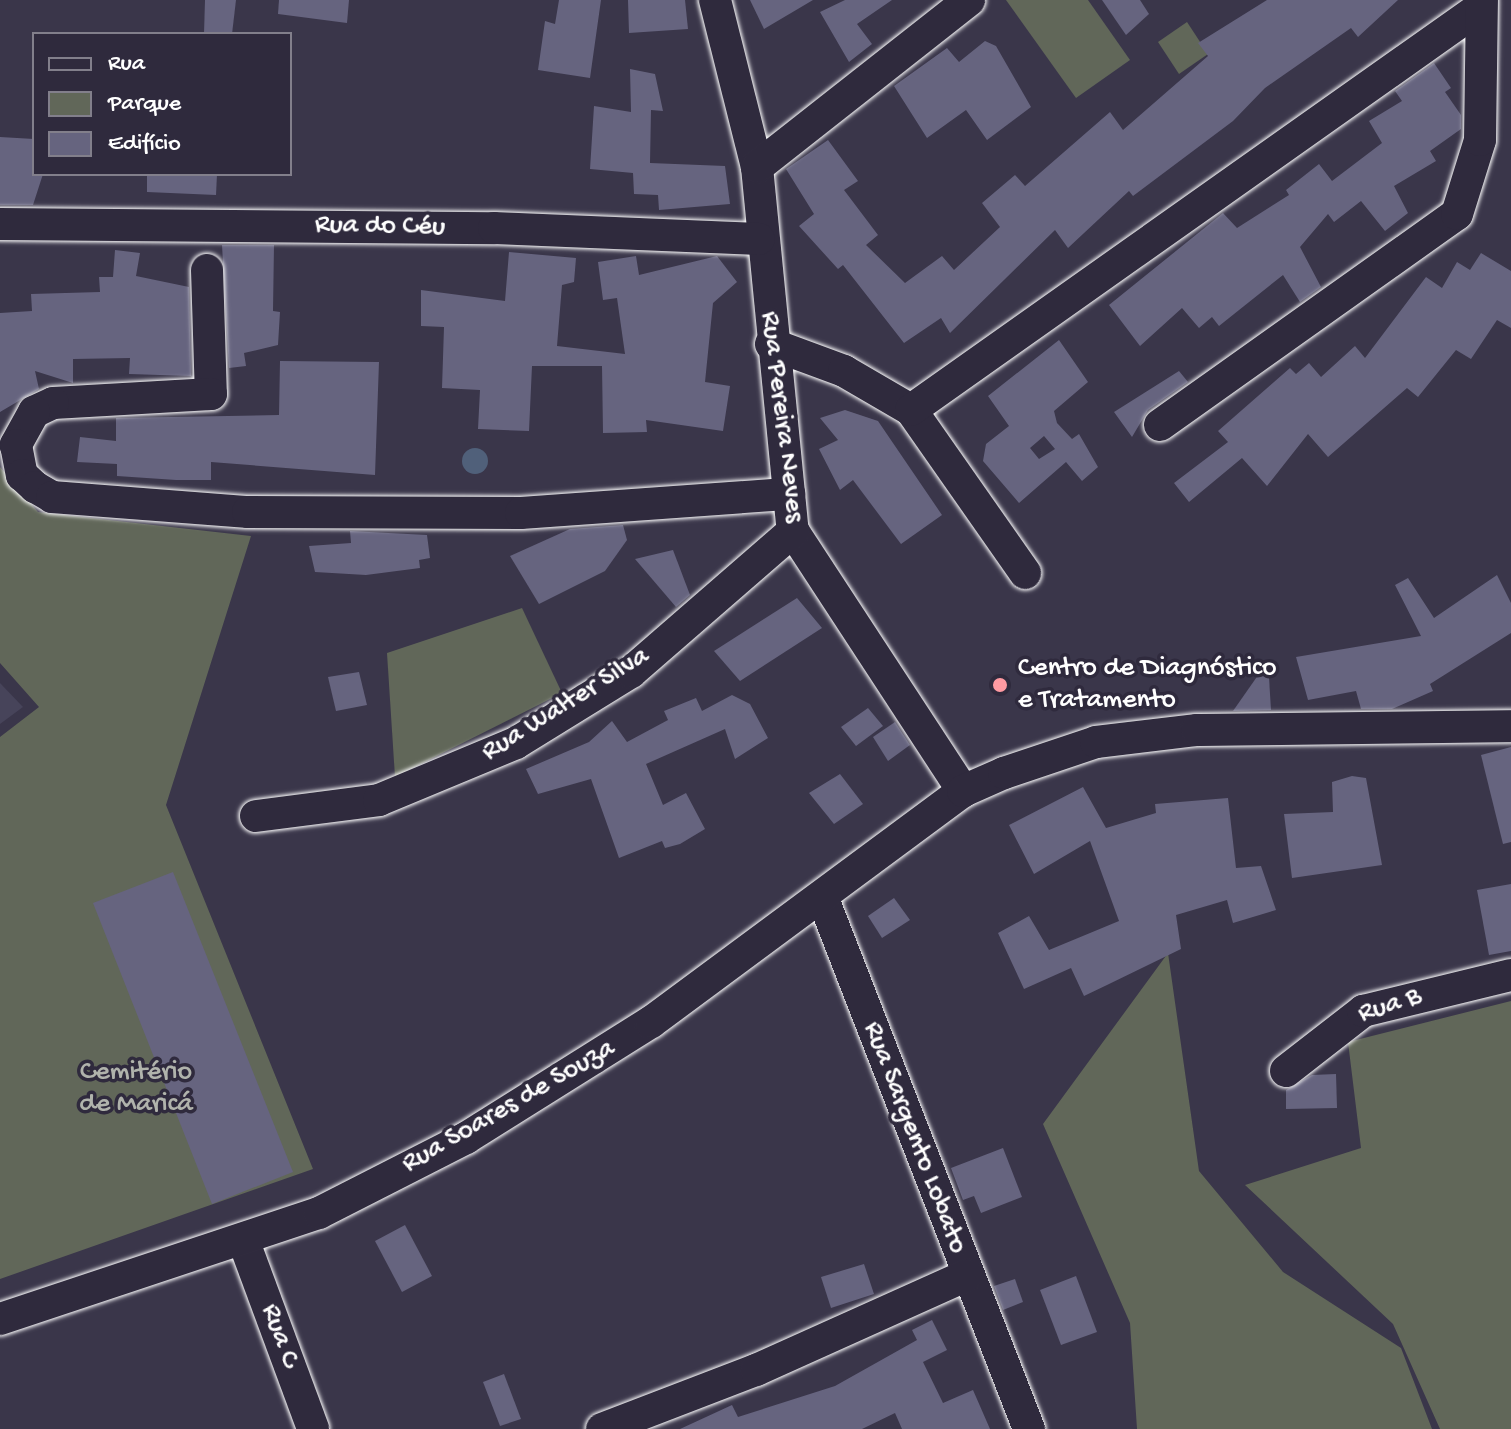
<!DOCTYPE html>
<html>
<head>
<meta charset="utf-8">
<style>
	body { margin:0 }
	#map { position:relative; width:1511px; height:1429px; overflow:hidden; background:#3a364a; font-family:"Gochi Hand",sans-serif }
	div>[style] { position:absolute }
	.built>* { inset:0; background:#47445a }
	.green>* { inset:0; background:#616759 }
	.water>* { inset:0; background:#50607a }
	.round { border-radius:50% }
	.building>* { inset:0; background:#66647f }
	.roads { filter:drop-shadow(0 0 2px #fff) drop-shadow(0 0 2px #fff) }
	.minor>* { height:32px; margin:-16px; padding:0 16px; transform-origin:16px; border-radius:16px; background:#2f2a3d }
	.dots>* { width:22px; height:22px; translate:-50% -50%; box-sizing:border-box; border:4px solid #2f2a3d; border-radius:50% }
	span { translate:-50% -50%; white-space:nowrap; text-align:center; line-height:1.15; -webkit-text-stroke:7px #2f2a3d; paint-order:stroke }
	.street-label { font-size:28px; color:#fff }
	.poi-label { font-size:28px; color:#fff }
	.left { translate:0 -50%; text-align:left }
	.park-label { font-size:28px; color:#b0b3ac }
	.legend { position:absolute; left:32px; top:32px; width:260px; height:144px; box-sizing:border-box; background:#2f2a3d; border:2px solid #827f8b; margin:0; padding:10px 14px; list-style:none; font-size:24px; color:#fff }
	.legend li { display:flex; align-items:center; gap:16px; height:40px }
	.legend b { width:40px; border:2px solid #827f8b }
</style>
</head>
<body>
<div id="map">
	<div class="built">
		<i style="clip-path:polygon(0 683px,23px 707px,0 724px)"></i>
	</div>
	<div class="green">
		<i style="clip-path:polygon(1006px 0,1088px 0,1130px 60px,1076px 98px)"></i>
		<i style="clip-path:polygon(1187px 22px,1208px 54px,1179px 74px,1158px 42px)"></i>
		<i style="clip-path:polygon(0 467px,38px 512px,251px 536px,166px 805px,313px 1169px,0 1279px,0 737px,39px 707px,0 663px)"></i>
		<i style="clip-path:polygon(522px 608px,562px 693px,395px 777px,387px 653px)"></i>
		<i style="clip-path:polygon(1168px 953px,1199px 1171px,1283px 1272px,1401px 1348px,1432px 1429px,1137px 1429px,1130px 1323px,1043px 1124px)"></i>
		<i style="clip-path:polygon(1511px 1001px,1511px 1429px,1440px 1429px,1393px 1324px,1245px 1185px,1361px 1148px,1348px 1042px)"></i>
	</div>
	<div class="water">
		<i class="round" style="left:462px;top:448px;width:26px;height:26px"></i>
	</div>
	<div class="building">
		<i style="clip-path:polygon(205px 0,236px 0,232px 34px,204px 34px)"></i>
		<i style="clip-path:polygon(279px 0,349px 0,347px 23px,278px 14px)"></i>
		<i style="clip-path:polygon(559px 0,601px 0,590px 78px,538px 70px,545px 21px,555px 24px)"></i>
		<i style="clip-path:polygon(628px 0,685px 0,688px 29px,629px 33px)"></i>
		<i style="clip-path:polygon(750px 0,813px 0,764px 29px)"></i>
		<i style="clip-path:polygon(845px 0,892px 0,857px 24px,872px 44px,849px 62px,820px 12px)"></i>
		<i style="clip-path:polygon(1102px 0,1140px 0,1149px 14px,1126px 35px)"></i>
		<i style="clip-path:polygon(1267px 0,1398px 0,1358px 37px,1351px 28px,1265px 88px,1233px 121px,1133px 196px,1129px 191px,1068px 248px,1055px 230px,950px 333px,941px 318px,904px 343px,843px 265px,838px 269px,799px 226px,814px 214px,786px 169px,828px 140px,858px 181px,844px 190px,878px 235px,866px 245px,905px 283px,942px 256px,954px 270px,1000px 227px,982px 203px,1015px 175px,1025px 186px,1110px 112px,1123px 130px,1208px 56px,1198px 43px)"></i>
		<i style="clip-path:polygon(985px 41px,996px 46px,1031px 107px,987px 140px,966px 110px,927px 138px,894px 86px,947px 48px,959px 62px)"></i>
		<i style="clip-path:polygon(1434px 63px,1451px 88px,1445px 92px,1461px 115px,1461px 129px,1430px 151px,1436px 161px,1394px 186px,1408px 213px,1385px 231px,1361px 201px,1334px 222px,1328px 214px,1300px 247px,1321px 287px,1300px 302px,1283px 275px,1219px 326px,1212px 317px,1199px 328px,1182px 308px,1140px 346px,1109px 305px,1223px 213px,1237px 228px,1289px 195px,1286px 190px,1319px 164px,1332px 181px,1382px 143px,1369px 121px,1402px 101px,1395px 91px)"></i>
		<i style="clip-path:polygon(630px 69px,655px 74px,663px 111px,651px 110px,650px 163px,725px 166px,730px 204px,659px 210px,658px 195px,634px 194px,633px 173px,590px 169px,594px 106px,631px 112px)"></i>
		<i style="clip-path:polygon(0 137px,34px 139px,34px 174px,43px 174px,33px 205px,0 205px)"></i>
		<i style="clip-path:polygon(147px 174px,217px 174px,216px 195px,147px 192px)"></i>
		<i style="clip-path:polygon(222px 245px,274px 245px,273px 311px,280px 312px,278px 345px,244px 353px,246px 366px,229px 368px)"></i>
		<i style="clip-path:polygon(115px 250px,140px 253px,136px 276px,189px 287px,191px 376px,129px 374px,130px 358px,73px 359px,73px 383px,35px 371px,39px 389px,0 412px,0 313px,32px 311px,31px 294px,100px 292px,99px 277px,113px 277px)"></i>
		<i style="clip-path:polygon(509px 252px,576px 258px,574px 282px,562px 285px,557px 346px,625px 354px,617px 298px,603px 300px,598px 262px,636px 256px,639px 275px,717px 256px,737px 282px,713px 303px,705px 382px,730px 386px,723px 431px,646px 420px,647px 432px,603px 433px,602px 366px,532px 366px,529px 431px,478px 429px,480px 390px,442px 388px,444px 327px,421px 326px,421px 290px,505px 301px)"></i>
		<i style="clip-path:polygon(1481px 253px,1511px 271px,1511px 328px,1497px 320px,1471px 359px,1456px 350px,1418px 397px,1407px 388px,1328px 457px,1308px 434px,1267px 486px,1242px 458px,1189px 502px,1174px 483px,1228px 442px,1218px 431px,1290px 368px,1296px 374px,1309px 363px,1321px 377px,1355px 346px,1365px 358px,1426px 277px,1442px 288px,1457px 262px,1470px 270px)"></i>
		<i style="clip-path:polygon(evenodd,1059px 340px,1088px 382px,1054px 411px,1057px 423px,1072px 439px,1079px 434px,1098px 467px,1082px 481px,1066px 462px,1019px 503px,983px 461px,986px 444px,1009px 426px,988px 396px,1059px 340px,1044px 436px,1055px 449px,1039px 459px,1030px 448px,1044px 436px)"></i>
		<i style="clip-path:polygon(280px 361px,379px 362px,375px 475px,211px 462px,211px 480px,176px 480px,117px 476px,117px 464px,77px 462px,80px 437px,116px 441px,116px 418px,279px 415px)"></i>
		<i style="clip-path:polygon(1179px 371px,1188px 382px,1148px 410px,1132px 437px,1114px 412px)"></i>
		<i style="clip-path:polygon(845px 410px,878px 421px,942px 515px,901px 544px,853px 480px,840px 490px,819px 449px,838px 440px,820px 418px)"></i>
		<i style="clip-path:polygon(623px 525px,627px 540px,605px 571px,539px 604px,510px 556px,570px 529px)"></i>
		<i style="clip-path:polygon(350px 531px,427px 535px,430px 558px,419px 560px,420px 568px,366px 575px,315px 572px,309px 546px,351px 543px)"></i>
		<i style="clip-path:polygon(673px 550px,690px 595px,676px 607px,635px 559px)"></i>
		<i style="clip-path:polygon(1497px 575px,1511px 603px,1511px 633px,1430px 684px,1433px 691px,1392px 709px,1361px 709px,1356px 691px,1308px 700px,1296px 657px,1421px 636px,1395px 585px,1408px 578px,1434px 618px)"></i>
		<i style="clip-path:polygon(797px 598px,822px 628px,740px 681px,714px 651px)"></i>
		<i style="clip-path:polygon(1268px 661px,1271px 710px,1233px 711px)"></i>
		<i style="clip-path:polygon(359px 672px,367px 705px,336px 711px,328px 677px)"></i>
		<i style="clip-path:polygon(732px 695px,750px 704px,768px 738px,735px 759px,725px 729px,646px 764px,663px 805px,686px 793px,705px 829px,680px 844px,665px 848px,662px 841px,619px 858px,591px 779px,538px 794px,526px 769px,589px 742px,612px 721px,627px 742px,668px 720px,664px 711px,696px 698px,702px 711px)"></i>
		<i style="clip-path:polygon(868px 708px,883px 726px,856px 746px,841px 727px)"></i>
		<i style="clip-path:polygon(895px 722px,910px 745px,888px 761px,873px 737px)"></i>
		<i style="clip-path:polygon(1511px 747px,1511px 842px,1503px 844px,1481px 755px)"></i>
		<i style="clip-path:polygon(840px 774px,863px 804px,834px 824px,809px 793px)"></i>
		<i style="clip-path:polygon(1352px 776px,1366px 778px,1382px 865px,1292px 878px,1284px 814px,1333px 812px,1332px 782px)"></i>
		<i style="clip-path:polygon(1083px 787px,1106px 828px,1156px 813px,1155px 804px,1228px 798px,1236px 868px,1261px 866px,1276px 910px,1233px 923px,1227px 900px,1176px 915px,1181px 949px,1107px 985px,1084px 996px,1071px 968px,1024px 989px,998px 933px,1029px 916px,1049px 950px,1119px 921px,1090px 841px,1034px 874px,1009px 825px)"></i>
		<i style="clip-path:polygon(173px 872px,293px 1172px,212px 1204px,93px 903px)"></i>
		<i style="clip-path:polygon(1511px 884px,1511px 951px,1489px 955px,1477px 890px)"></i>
		<i style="clip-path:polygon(894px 898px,910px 920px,882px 938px,868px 916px)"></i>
		<i style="clip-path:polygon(1336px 1074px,1337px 1108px,1286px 1109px,1286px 1090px,1312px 1075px)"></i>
		<i style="clip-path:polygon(1003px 1148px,1022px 1197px,981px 1213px,974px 1196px,963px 1200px,951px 1168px)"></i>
		<i style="clip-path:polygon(405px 1225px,432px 1276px,402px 1292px,375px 1241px)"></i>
		<i style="clip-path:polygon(864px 1264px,874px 1294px,831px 1308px,821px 1277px)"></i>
		<i style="clip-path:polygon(1076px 1276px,1097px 1332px,1061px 1345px,1040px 1290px)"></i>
		<i style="clip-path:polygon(1015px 1279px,1023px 1302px,1003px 1310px,994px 1286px)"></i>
		<i style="clip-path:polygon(932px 1320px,947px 1350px,923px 1362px,943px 1403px,973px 1390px,990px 1429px,902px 1429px,895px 1413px,862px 1429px,680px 1429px,732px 1405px,738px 1417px,835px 1386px,917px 1340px,912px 1330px)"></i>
		<i style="clip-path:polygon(504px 1374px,521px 1419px,500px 1426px,483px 1382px)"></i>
	</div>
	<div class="roads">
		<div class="minor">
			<i style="left:715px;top:0;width:172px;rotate:75.9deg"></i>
			<i style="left:757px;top:167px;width:366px;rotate:84.4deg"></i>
			<i style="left:793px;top:531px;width:311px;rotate:56.8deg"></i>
			<i style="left:757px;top:167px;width:270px;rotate:-38.2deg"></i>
			<i style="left:0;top:224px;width:494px;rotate:0.5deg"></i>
			<i style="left:494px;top:228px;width:265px;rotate:2.4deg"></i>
			<i style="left:207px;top:270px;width:124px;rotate:88.2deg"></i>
			<i style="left:211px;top:394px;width:158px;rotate:176.7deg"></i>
			<i style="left:53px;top:403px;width:21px;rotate:155deg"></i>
			<i style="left:34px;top:412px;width:38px;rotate:119deg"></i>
			<i style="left:16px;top:445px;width:31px;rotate:79deg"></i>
			<i style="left:22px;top:475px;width:18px;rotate:43deg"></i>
			<i style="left:35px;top:487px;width:20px;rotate:30deg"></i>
			<i style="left:52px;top:497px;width:197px;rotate:4.4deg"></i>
			<i style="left:248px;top:512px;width:273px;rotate:0.2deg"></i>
			<i style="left:521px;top:513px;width:269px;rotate:-4.1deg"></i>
			<i style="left:771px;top:344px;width:78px;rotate:20.3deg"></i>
			<i style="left:844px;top:371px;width:78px;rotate:30.2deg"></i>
			<i style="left:911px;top:410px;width:199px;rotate:55deg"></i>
			<i style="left:911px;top:410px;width:698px;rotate:-35.26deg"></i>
			<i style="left:1160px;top:425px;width:364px;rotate:-35.4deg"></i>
			<i style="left:1457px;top:214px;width:77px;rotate:-72.7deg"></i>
			<i style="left:1480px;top:140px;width:140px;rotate:-89.2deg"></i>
			<i style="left:256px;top:816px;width:124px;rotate:-7.4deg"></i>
			<i style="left:379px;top:800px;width:148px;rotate:-22.6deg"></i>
			<i style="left:516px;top:743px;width:135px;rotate:-31.7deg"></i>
			<i style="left:631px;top:672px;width:215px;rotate:-41deg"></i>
			<i style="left:823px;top:899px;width:569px;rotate:68.76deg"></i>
			<i style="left:1286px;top:1071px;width:98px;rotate:-37.9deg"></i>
			<i style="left:1363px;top:1011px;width:152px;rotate:-13.7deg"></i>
			<i style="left:244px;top:1242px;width:199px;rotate:69.7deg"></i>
			<i style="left:0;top:1319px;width:336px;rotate:-18.4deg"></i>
			<i style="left:319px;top:1213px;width:165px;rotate:-27deg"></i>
			<i style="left:466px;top:1138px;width:218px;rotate:-32.1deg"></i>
			<i style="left:651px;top:1022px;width:388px;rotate:-36.5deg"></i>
			<i style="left:963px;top:791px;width:45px;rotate:-23.7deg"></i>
			<i style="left:1004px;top:773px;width:97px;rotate:-18.6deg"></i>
			<i style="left:1096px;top:742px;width:102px;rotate:-6.8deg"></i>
			<i style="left:1197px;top:730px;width:314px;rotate:-0.7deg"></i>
			<i style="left:602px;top:1429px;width:165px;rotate:-21deg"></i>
			<i style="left:756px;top:1370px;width:231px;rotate:-24.2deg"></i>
		</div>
	</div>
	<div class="dots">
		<i style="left:1000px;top:685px;background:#ff9aa2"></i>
	</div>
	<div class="street-label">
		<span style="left:380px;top:227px;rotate:1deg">Rua do Céu</span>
		<span style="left:781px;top:417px;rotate:83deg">Rua Pereira Neves</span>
		<span style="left:566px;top:705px;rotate:-32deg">Rua Walter Silva</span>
		<span style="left:1390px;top:1006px;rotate:-18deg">Rua B</span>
		<span style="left:509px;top:1107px;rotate:-30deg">Rua Soares de Souza</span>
		<span style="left:914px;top:1138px;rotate:69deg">Rua Sargento Lobato</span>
		<span style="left:279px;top:1336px;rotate:70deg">Rua C</span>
	</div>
	<div class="poi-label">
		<span class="left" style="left:1018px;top:685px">Centro de Diagnóstico<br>e Tratamento</span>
	</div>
	<div class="park-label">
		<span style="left:136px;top:1089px">Cemitério<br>de Maricá</span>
	</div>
	<ul class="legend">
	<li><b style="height:10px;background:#2f2a3d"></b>Rua</li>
	<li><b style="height:22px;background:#616759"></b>Parque</li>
	<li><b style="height:22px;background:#66647f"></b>Edifício</li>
	</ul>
</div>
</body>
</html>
